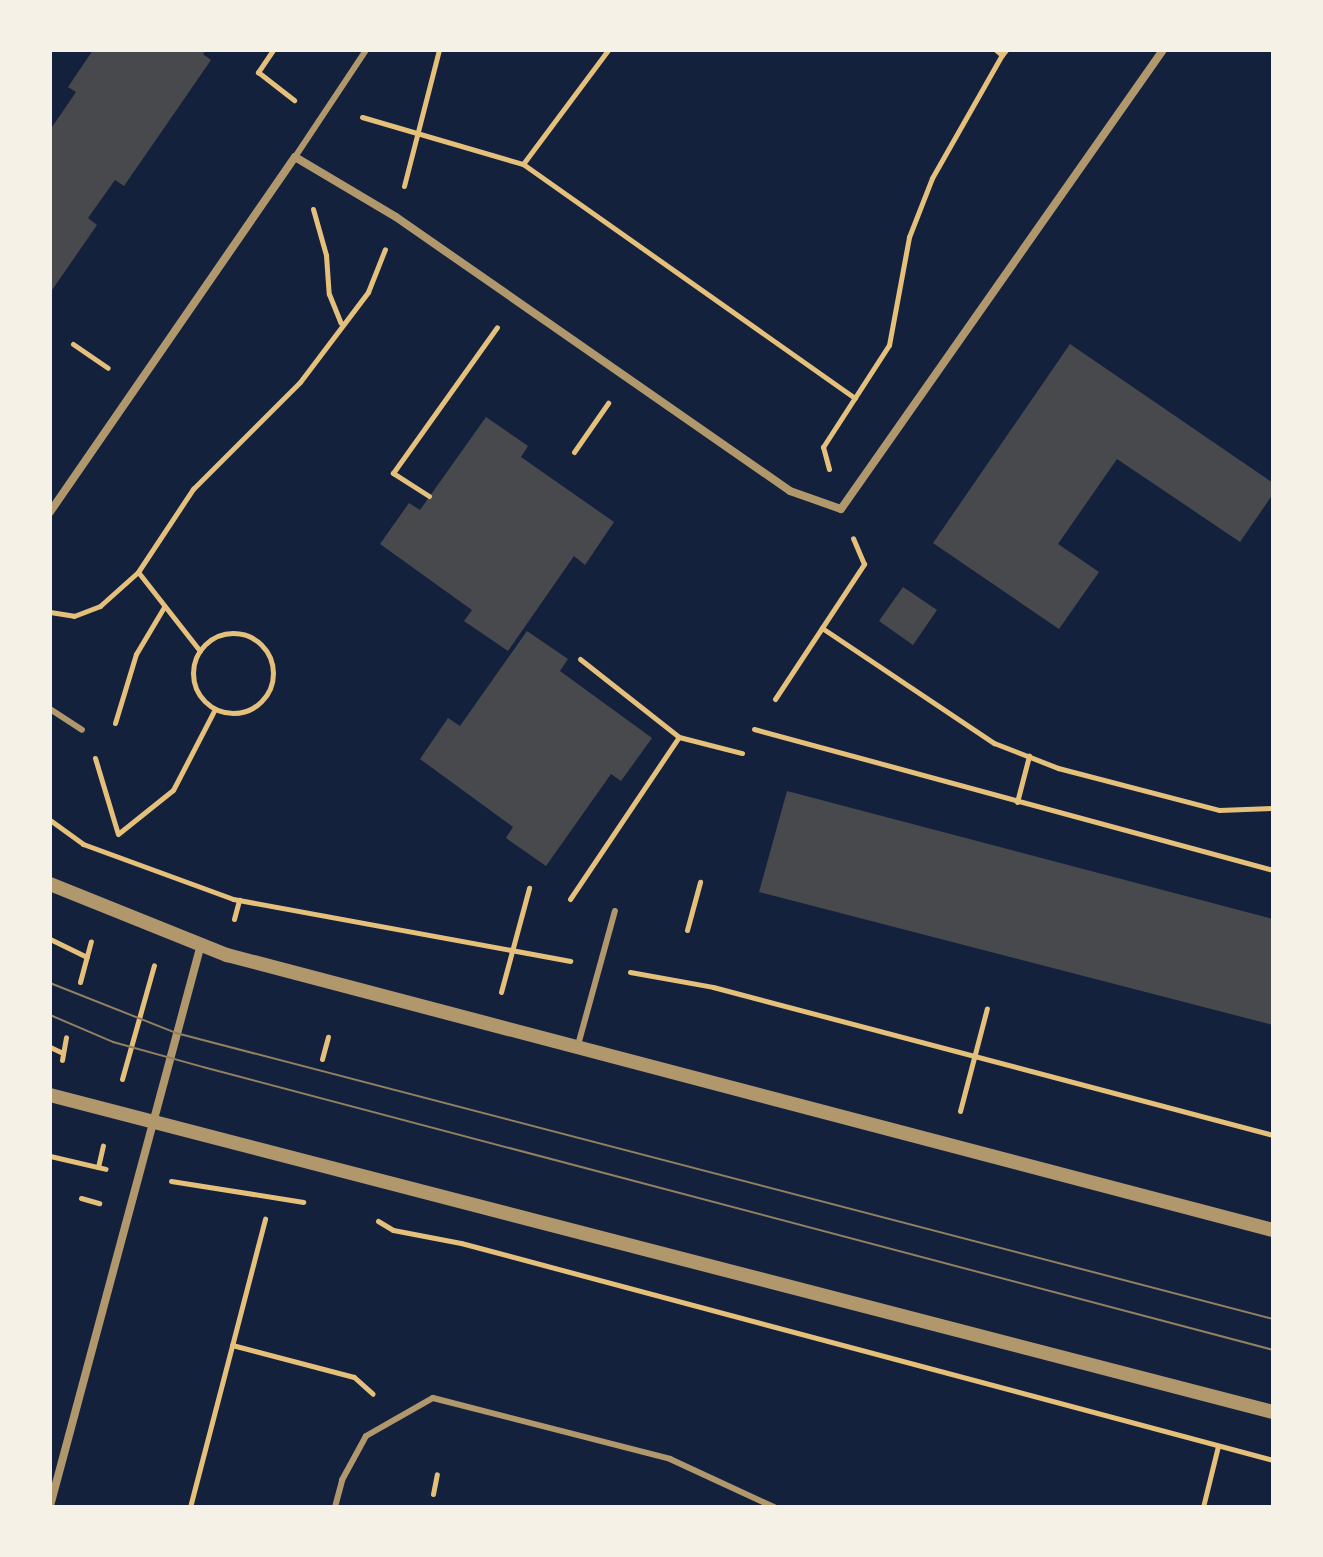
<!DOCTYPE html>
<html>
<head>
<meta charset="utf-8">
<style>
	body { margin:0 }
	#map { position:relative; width:1323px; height:1557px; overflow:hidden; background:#14213d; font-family:Rubik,sans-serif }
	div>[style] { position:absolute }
	.building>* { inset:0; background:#48494c }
	.path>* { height:5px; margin:-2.5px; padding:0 2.5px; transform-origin:2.5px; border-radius:2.5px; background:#e5c07b }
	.path>.ring { margin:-2.5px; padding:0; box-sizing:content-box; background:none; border:5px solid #e5c07b; border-radius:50% }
	.service>* { height:6px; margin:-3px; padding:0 3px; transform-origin:3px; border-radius:3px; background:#b1986c }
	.minor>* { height:8px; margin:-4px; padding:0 4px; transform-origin:4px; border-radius:4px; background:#b1986c }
	.tertiary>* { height:14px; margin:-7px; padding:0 7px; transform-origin:7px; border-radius:7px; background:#b1986c }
	.tram>* { height:2px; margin:-1px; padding:0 1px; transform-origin:1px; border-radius:1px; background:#918062 }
	span { translate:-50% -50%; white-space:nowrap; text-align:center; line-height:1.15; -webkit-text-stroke:7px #f6f1e7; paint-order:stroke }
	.frame { position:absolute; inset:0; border:52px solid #f6f1e7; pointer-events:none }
</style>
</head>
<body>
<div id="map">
	<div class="building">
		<i style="clip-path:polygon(93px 50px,206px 50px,203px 54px,211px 60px,124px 186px,115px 180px,88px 218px,97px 225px,50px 293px,50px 130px,76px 92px,68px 87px)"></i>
		<i style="clip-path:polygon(1070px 344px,1273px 483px,1273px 494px,1240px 542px,1117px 459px,1058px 544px,1099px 572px,1059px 629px,933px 543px)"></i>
		<i style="clip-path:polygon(486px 417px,528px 446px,521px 457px,614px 522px,585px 565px,574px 556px,508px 651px,464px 621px,472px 610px,380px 544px,409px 503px,420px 510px)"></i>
		<i style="clip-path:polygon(903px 587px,937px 610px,913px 645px,879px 621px)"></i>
		<i style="clip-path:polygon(527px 631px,568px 659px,560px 671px,652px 738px,621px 781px,611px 774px,546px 866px,506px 838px,513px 827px,420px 759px,448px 718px,460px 726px)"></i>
		<i style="clip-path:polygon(787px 791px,1273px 919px,1273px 1025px,759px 892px)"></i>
	</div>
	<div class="path">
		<i style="left:273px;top:50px;width:27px;rotate:124deg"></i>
		<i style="left:258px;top:72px;width:46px;rotate:37.9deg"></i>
		<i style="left:996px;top:50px;width:8px;rotate:40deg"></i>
		<i style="left:1002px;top:55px;width:6px;rotate:-51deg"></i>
		<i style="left:362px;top:117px;width:168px;rotate:16.3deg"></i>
		<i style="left:523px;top:164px;width:142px;rotate:-53.3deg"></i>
		<i style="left:523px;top:164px;width:406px;rotate:35.2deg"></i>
		<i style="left:404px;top:186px;width:140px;rotate:-75.6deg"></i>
		<i style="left:313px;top:209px;width:48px;rotate:74.2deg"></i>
		<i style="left:326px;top:255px;width:39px;rotate:86deg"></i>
		<i style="left:329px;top:294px;width:31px;rotate:68deg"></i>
		<i style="left:73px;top:344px;width:42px;rotate:34.4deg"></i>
		<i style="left:574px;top:452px;width:60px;rotate:-55.2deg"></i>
		<i style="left:829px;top:469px;width:23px;rotate:-105deg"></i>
		<i style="left:823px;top:447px;width:121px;rotate:-57.1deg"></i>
		<i style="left:889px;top:345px;width:110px;rotate:-79.5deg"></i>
		<i style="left:909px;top:237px;width:63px;rotate:-68.7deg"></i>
		<i style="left:932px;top:178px;width:142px;rotate:-60.4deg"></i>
		<i style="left:429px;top:496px;width:43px;rotate:-147.4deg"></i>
		<i style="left:393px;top:473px;width:179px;rotate:-54.5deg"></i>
		<i style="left:50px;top:612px;width:24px;rotate:9deg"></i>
		<i style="left:74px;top:616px;width:28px;rotate:-21deg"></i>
		<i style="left:100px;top:606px;width:51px;rotate:-41.8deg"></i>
		<i style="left:822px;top:628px;width:207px;rotate:33.8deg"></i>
		<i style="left:994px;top:743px;width:69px;rotate:21.3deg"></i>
		<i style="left:1058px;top:768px;width:166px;rotate:14.6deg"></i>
		<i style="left:1219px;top:810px;width:54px;rotate:-2.1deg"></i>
		<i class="ring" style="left:193px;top:633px;width:75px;height:75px"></i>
		<i style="left:200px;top:651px;width:100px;rotate:-128.1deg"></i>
		<i style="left:138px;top:572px;width:100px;rotate:-56.5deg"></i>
		<i style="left:193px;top:489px;width:151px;rotate:-45deg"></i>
		<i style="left:300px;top:382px;width:113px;rotate:-52.9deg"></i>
		<i style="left:368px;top:292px;width:46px;rotate:-68.4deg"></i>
		<i style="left:580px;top:659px;width:126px;rotate:38.2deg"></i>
		<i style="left:679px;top:737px;width:65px;rotate:14.3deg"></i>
		<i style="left:775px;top:699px;width:162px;rotate:-56.6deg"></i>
		<i style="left:864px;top:564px;width:28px;rotate:-113deg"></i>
		<i style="left:115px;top:723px;width:72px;rotate:-73.1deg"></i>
		<i style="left:136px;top:654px;width:55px;rotate:-59.2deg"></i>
		<i style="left:754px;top:729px;width:538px;rotate:15.2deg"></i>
		<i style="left:95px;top:758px;width:79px;rotate:73.2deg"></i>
		<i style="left:118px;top:834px;width:70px;rotate:-38.7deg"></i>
		<i style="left:173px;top:790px;width:91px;rotate:-62.6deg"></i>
		<i style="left:1017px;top:802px;width:48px;rotate:-75.4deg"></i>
		<i style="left:50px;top:820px;width:41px;rotate:36deg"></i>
		<i style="left:83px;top:844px;width:160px;rotate:20.1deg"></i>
		<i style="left:233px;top:899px;width:343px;rotate:10.4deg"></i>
		<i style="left:570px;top:899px;width:195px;rotate:-56.1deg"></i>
		<i style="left:234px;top:919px;width:20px;rotate:-75deg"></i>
		<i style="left:687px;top:930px;width:50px;rotate:-74.8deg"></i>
		<i style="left:50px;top:939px;width:41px;rotate:25.9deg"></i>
		<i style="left:630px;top:972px;width:84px;rotate:10.2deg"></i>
		<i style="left:713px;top:987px;width:579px;rotate:14.8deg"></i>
		<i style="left:80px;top:982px;width:42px;rotate:-75deg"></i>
		<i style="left:501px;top:992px;width:108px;rotate:-74.9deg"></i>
		<i style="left:50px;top:1047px;width:14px;rotate:25deg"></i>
		<i style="left:322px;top:1059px;width:23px;rotate:-75deg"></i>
		<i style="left:62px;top:1060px;width:23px;rotate:-80deg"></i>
		<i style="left:122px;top:1079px;width:118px;rotate:-74.3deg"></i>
		<i style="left:960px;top:1111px;width:106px;rotate:-75.3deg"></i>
		<i style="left:50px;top:1156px;width:57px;rotate:13.1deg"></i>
		<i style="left:98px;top:1167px;width:22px;rotate:-77deg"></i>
		<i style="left:171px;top:1181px;width:134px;rotate:9deg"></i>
		<i style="left:81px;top:1198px;width:19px;rotate:16deg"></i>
		<i style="left:378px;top:1221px;width:17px;rotate:31deg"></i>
		<i style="left:393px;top:1230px;width:69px;rotate:10.8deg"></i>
		<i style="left:461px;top:1243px;width:840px;rotate:14.96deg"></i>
		<i style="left:232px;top:1345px;width:126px;rotate:14.7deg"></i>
		<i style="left:354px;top:1377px;width:25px;rotate:42deg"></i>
		<i style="left:433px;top:1494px;width:20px;rotate:-79deg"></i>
		<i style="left:190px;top:1507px;width:298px;rotate:-75.4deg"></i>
		<i style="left:1203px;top:1507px;width:63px;rotate:-76.2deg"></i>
	</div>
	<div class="service">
		<i style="left:295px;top:157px;width:128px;rotate:-56.4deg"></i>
		<i style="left:50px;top:709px;width:38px;rotate:33deg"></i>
		<i style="left:578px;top:1045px;width:139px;rotate:-74.6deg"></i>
		<i style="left:335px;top:1507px;width:28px;rotate:-75deg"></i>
		<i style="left:342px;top:1480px;width:50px;rotate:-61.4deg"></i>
		<i style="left:366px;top:1436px;width:77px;rotate:-29.6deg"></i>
		<i style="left:433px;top:1398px;width:245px;rotate:14.4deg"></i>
		<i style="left:670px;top:1459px;width:115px;rotate:24.8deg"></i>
	</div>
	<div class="minor">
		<i style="left:50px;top:512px;width:431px;rotate:-55.4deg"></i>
		<i style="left:295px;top:157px;width:117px;rotate:30.7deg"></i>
		<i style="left:396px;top:217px;width:480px;rotate:34.8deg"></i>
		<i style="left:790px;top:491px;width:54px;rotate:19.4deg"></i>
		<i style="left:841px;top:509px;width:561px;rotate:-54.95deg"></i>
		<i style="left:50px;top:1506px;width:578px;rotate:-74.95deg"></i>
	</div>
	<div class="tertiary">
		<i style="left:50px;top:884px;width:191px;rotate:21.9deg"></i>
		<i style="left:227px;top:955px;width:1082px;rotate:14.73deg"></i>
		<i style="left:50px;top:1095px;width:1263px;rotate:14.53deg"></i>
	</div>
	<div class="tram">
		<i style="left:50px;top:983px;width:136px;rotate:21.6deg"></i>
		<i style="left:176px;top:1033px;width:1134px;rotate:14.61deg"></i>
		<i style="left:50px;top:1015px;width:69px;rotate:23.2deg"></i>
		<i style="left:113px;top:1042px;width:93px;rotate:15.5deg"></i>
		<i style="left:203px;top:1067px;width:1107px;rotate:14.81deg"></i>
	</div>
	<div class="frame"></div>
</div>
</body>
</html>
